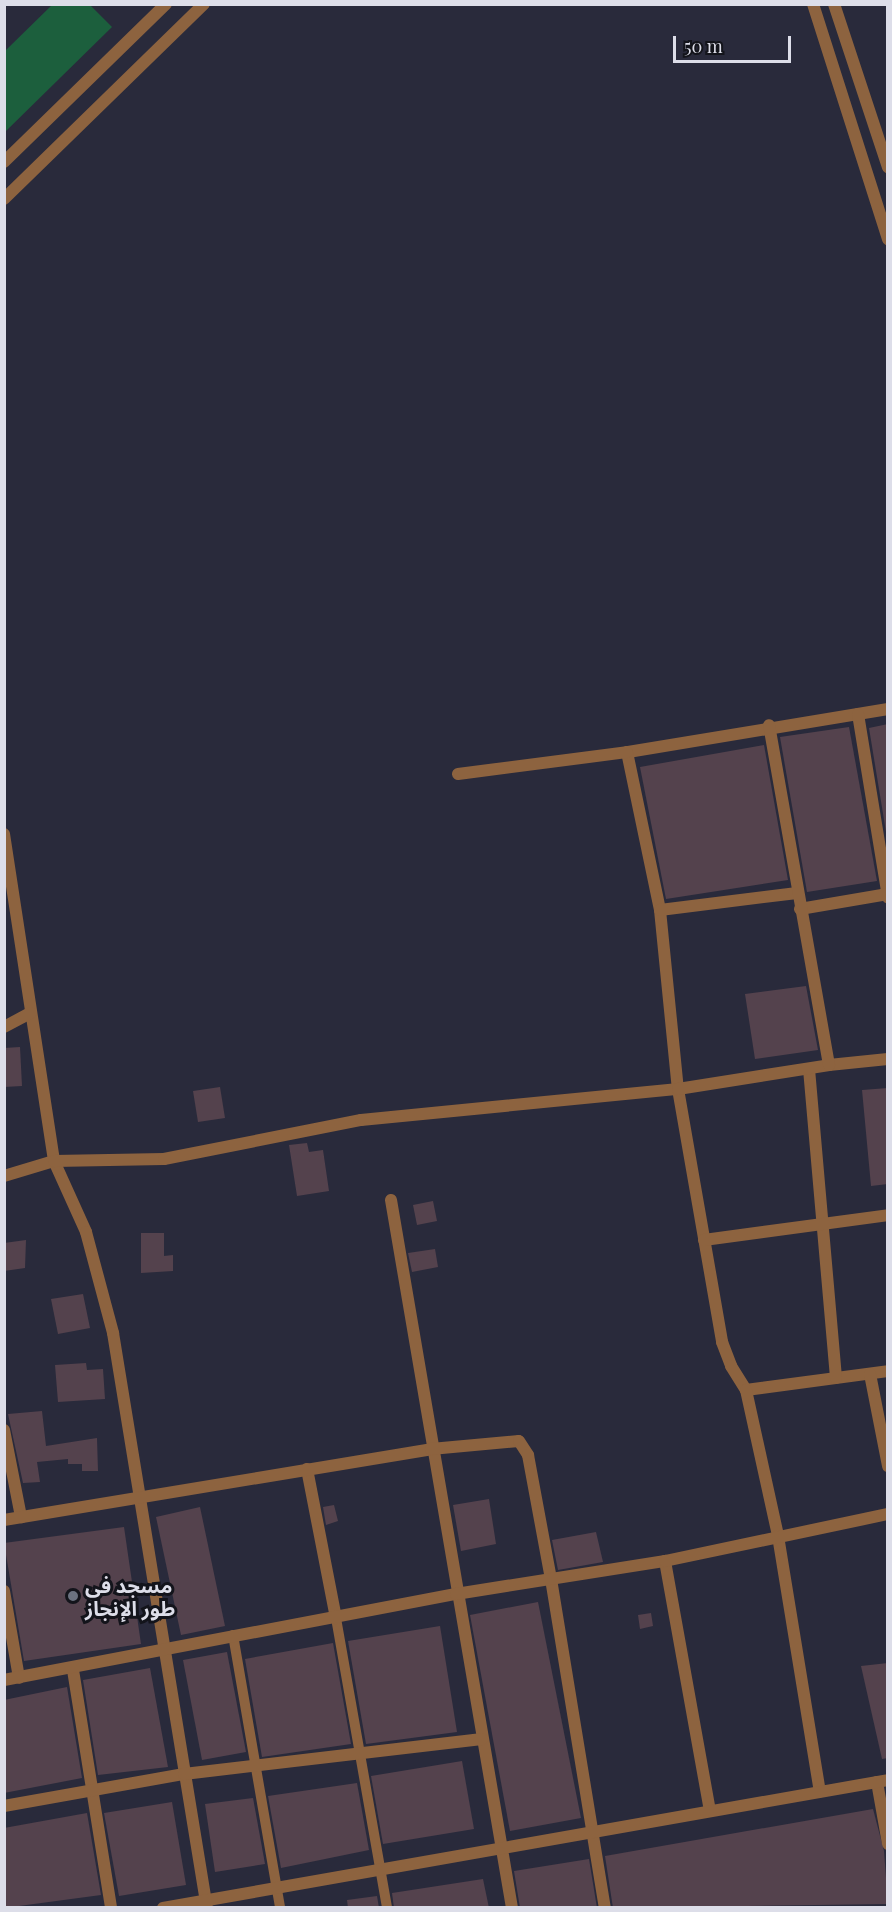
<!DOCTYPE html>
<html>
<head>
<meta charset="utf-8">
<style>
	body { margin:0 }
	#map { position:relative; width:892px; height:1912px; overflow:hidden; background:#292a3b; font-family:"Playfair Display","Noto Sans Arabic",serif }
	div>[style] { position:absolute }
	.green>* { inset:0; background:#1c5f3d }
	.building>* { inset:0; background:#54424d }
	.pedestrian>* { height:10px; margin:-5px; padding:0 5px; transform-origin:5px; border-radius:5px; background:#8d633f }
	.minor>* { height:12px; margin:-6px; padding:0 6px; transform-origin:6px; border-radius:6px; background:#8d633f }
	.tertiary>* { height:12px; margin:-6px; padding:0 6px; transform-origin:6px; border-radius:6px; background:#8d633f }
	.dots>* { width:16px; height:16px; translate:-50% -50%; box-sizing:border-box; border:3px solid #13141b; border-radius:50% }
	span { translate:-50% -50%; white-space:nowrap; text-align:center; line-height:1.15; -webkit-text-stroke:6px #13141b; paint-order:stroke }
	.poi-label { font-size:20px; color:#dddee9; font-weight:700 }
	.left { translate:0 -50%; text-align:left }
	.frame { position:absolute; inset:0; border:6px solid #dddee9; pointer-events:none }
	.scale { position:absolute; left:673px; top:36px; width:118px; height:27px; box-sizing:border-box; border:3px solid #dddee9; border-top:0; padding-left:8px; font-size:18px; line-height:21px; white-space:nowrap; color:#dddee9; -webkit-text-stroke:4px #13141b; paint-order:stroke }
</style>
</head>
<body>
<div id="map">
	<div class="green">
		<i style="clip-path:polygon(53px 4px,90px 5px,112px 27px,5px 132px,5px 51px)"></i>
	</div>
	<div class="building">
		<i style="clip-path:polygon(888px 724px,888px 844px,869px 728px)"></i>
		<i style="clip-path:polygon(849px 727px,877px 881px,807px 892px,780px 737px)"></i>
		<i style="clip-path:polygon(764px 745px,788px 880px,666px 899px,640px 767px)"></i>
		<i style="clip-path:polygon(806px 986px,818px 1050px,755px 1059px,745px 994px)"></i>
		<i style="clip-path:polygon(20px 1047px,22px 1086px,4px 1087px,4px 1048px)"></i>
		<i style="clip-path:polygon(220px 1087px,225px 1118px,198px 1122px,193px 1091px)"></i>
		<i style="clip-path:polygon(888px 1088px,888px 1184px,871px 1186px,862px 1090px)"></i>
		<i style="clip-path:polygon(307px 1143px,309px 1152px,323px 1150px,329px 1191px,297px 1196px,289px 1145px)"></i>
		<i style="clip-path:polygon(433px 1201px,437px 1221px,417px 1225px,413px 1205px)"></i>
		<i style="clip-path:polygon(141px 1233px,164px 1233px,164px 1256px,173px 1255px,173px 1271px,141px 1273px)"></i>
		<i style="clip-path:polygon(26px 1240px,25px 1268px,4px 1271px,4px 1243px)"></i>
		<i style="clip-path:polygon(435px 1249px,438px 1267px,412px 1272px,408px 1253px)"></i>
		<i style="clip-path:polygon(83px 1294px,90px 1328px,58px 1334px,51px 1299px)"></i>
		<i style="clip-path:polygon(86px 1363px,87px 1370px,103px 1369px,105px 1399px,58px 1402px,55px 1365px)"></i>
		<i style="clip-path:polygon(42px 1411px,46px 1446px,97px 1438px,98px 1471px,82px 1471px,82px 1464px,68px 1464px,68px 1459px,37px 1462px,40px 1482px,23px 1483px,8px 1414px)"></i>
		<i style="clip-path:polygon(489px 1499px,496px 1544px,461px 1551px,453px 1505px)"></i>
		<i style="clip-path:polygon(334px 1505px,338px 1521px,326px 1525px,323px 1507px)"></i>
		<i style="clip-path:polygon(200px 1507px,225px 1626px,181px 1635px,156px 1517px)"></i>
		<i style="clip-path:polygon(124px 1527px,141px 1644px,24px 1661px,4px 1543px)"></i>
		<i style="clip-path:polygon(596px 1532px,603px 1562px,558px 1570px,552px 1540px)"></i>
		<i style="clip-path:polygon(538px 1602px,581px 1818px,510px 1831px,470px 1615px)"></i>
		<i style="clip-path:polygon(651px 1613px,653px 1626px,640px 1629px,638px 1615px)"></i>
		<i style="clip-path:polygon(440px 1626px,457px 1732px,366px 1744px,348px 1641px)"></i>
		<i style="clip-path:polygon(333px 1643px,351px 1744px,262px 1757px,245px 1659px)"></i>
		<i style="clip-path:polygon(227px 1652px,246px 1752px,202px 1760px,183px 1660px)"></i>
		<i style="clip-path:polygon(888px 1663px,888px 1758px,882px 1759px,861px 1666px)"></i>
		<i style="clip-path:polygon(150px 1668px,168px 1767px,98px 1775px,83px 1680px)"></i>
		<i style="clip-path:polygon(67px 1687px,82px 1778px,4px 1793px,4px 1700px)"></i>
		<i style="clip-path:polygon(462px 1761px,474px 1829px,383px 1844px,371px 1776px)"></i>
		<i style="clip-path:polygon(357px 1783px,369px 1850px,281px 1868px,268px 1796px)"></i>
		<i style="clip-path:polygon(253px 1798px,265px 1864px,215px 1872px,205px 1804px)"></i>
		<i style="clip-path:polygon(172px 1802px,186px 1885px,119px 1896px,104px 1813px)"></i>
		<i style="clip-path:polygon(873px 1809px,884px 1851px,888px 1904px,613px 1908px,605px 1856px)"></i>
		<i style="clip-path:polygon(87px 1813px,101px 1895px,4px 1908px,4px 1828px)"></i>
		<i style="clip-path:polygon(589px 1859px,597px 1908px,520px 1908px,514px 1871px)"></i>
		<i style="clip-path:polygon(483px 1879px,489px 1908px,394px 1908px,392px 1893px)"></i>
		<i style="clip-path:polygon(377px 1896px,379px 1908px,348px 1908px,347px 1900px)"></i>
	</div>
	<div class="pedestrian">
		<i style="left:336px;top:1618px;width:294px;rotate:80deg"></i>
		<i style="left:233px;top:1635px;width:277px;rotate:80.2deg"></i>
	</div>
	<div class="minor">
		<i style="left:4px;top:162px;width:226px;rotate:-44.3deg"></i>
		<i style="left:4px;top:199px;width:279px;rotate:-44.3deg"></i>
		<i style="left:888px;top:709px;width:265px;rotate:170.6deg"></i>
		<i style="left:627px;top:752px;width:161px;rotate:78.2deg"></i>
		<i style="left:660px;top:910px;width:180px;rotate:84.3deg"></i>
		<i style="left:678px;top:1089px;width:257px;rotate:80.1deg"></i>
		<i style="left:722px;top:1342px;width:26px;rotate:69deg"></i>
		<i style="left:731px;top:1366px;width:28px;rotate:58deg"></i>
		<i style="left:746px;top:1390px;width:143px;rotate:-7.6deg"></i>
		<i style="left:858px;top:714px;width:186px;rotate:80.7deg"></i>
		<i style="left:458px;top:774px;width:170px;rotate:-7.4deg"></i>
		<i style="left:4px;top:834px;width:331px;rotate:81.3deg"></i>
		<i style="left:54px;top:1161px;width:78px;rotate:65.7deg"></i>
		<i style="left:86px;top:1232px;width:105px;rotate:75deg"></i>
		<i style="left:113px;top:1333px;width:583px;rotate:80.72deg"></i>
		<i style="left:800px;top:909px;width:89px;rotate:-9.7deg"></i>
		<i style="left:660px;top:910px;width:138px;rotate:-7.1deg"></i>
		<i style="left:4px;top:1027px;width:30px;rotate:-28deg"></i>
		<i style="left:829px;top:1065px;width:59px;rotate:-5.8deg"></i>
		<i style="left:809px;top:1069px;width:310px;rotate:85deg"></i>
		<i style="left:4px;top:1176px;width:52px;rotate:-16.7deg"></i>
		<i style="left:54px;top:1161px;width:110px;rotate:-1deg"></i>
		<i style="left:164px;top:1159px;width:201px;rotate:-11.2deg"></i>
		<i style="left:361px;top:1120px;width:319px;rotate:-5.6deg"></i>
		<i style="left:678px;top:1089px;width:153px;rotate:-9deg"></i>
		<i style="left:829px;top:1065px;width:345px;rotate:-100deg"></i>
		<i style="left:391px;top:1200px;width:718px;rotate:80.3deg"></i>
		<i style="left:704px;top:1240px;width:186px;rotate:-7.7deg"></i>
		<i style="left:870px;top:1374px;width:94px;rotate:78.9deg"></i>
		<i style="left:746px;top:1390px;width:149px;rotate:77.6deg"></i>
		<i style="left:778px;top:1536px;width:259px;rotate:80.7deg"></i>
		<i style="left:4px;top:1430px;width:89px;rotate:78.9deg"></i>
		<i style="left:307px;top:1469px;width:152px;rotate:79deg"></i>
		<i style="left:4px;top:1520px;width:433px;rotate:-9.4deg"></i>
		<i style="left:431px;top:1449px;width:88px;rotate:-5.2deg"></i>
		<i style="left:519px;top:1441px;width:17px;rotate:57deg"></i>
		<i style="left:528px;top:1455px;width:126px;rotate:79.5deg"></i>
		<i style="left:551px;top:1579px;width:333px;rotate:80.7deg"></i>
		<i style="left:665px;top:1561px;width:254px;rotate:79.8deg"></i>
		<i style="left:4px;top:1591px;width:88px;rotate:80.2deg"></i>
		<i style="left:73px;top:1670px;width:241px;rotate:80.9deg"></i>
		<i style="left:4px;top:1680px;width:460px;rotate:-10.8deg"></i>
		<i style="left:456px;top:1594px;width:212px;rotate:-9deg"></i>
		<i style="left:665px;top:1561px;width:228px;rotate:-11.9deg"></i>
		<i style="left:877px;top:1782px;width:63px;rotate:79.9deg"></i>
		<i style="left:4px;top:1806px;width:183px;rotate:-10.1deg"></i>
		<i style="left:184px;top:1774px;width:300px;rotate:-6.7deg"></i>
		<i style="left:163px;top:1908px;width:736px;rotate:-10.01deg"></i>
	</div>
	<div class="tertiary">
		<i style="left:813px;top:4px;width:247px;rotate:72.3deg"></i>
		<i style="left:834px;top:4px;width:172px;rotate:71.7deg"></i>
	</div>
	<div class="dots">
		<i style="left:73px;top:1596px;background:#6b7280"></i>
	</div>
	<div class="poi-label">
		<span class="left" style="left:85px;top:1596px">مسجد في<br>طور الإنجاز</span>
	</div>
	<div class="frame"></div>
	<div class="scale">50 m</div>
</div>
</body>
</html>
